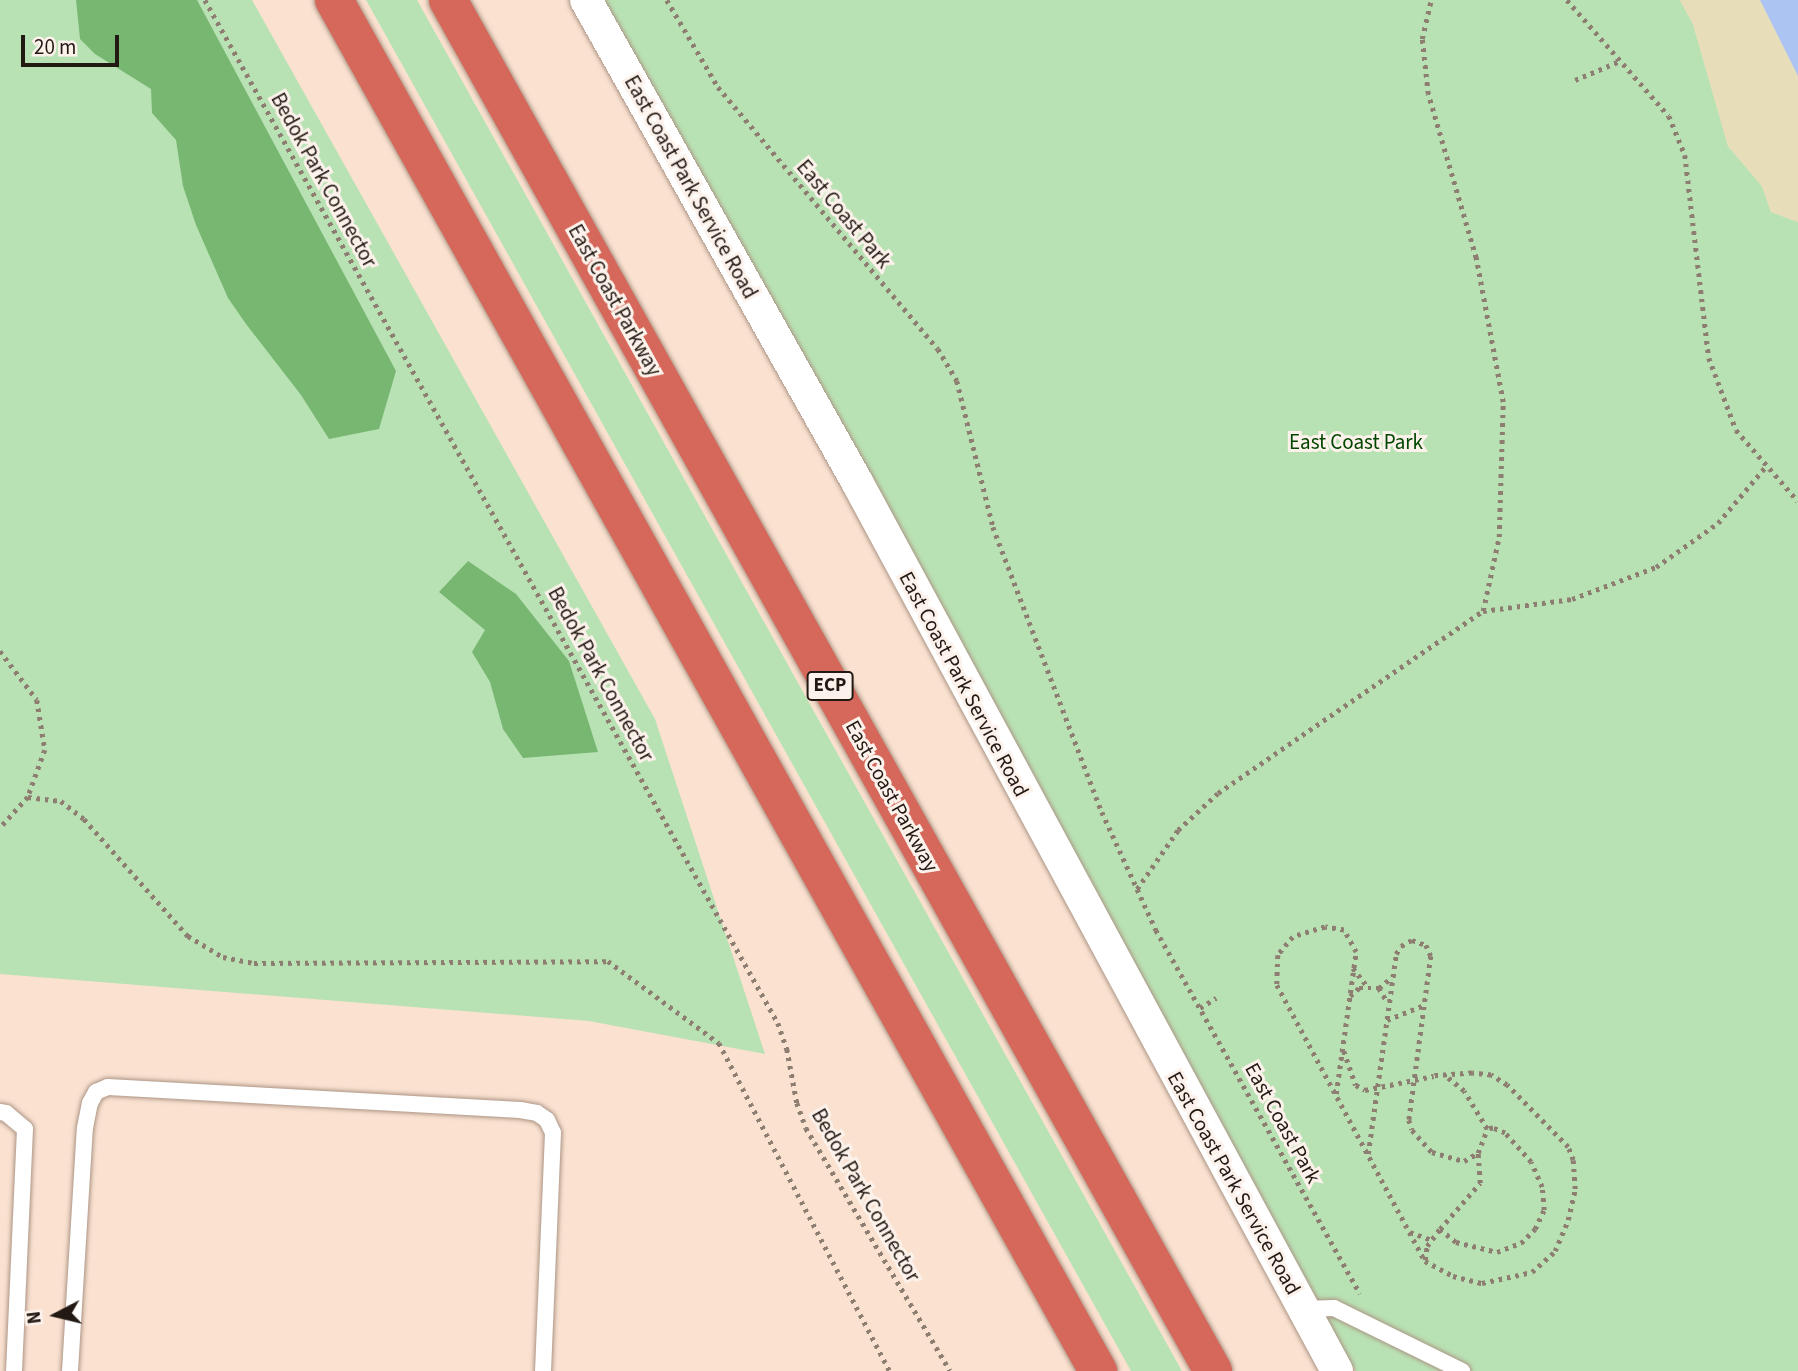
<!DOCTYPE html>
<html>
<head>
<meta charset="utf-8">
<style>
	body { margin:0 }
	#map { position:relative; width:1798px; height:1371px; overflow:hidden; background:#fae1d0; font-family:"Source Sans 3",sans-serif }
	div>[style] { position:absolute }
	.green>* { inset:0; background:#b9e2b4 }
	.forest>* { inset:0; background:#77b771 }
	.sand>* { inset:0; background:#e7ddb8 }
	.water>* { inset:0; background:#abc4f2 }
	.path>* { height:4.5px; margin-top:-2.25px; transform-origin:0; background:repeating-linear-gradient(90deg,#8e7d71 0 3.5px,transparent 0 8.5px) }
	.roads { filter:drop-shadow(0 0 2px #ac9585) drop-shadow(0 0 2px #ac9585) }
	.lane>* { height:16px; margin:-8px; padding:0 8px; transform-origin:8px; border-radius:8px; background:#fff }
	.street>* { height:32px; margin:-16px; padding:0 16px; transform-origin:16px; border-radius:16px; background:#fff }
	.highway>* { height:38px; margin:-19px; padding:0 19px; transform-origin:19px; border-radius:19px; background:#d5685a }
	span { translate:-50% -50%; white-space:nowrap; text-align:center; line-height:1.15; -webkit-text-stroke:6px #fcf2eb; paint-order:stroke }
	.shield-label span { padding:2px 5px; background:#fcf2eb; border:2px solid; border-radius:5px; -webkit-text-stroke-width:0 }
	.shield-label { font-size:19px; color:#221913; font-weight:700 }
	.street-label { font-size:21px; color:#221913 }
	.park-label { font-size:21px; color:#004600 }
	.north { position:absolute; left:21px; top:1280px; width:70px; height:70px; -webkit-text-stroke:5px #fcf2eb; paint-order:stroke; rotate:263deg; font-size:19px; font-weight:700; line-height:28px; text-align:center; color:#221913 }
	.north::after { content:''; display:block; margin:auto; width:24px; height:32px; background:#221913; clip-path:polygon(50% 0,100% 100%,50% 72%,0 100%) }
	.scale { position:absolute; left:21px; top:35px; width:98px; height:32px; box-sizing:border-box; border:4px solid #221913; border-top:0; padding-left:9px; font-size:21px; line-height:24px; white-space:nowrap; color:#221913; -webkit-text-stroke:5px #fcf2eb; paint-order:stroke }
</style>
</head>
<body>
<div id="map">
	<div class="green">
		<i style="clip-path:polygon(0 0,252px 0,655px 719px,765px 1054px,589px 1021px,0 974px)"></i>
		<i style="clip-path:polygon(366px 0,417px 0,1182px 1371px,1131px 1371px)"></i>
		<i style="clip-path:polygon(599px 0,1680px 0,1693px 24px,1728px 146px,1762px 186px,1771px 212px,1798px 222px,1798px 1371px,1355px 1371px,836px 414px)"></i>
	</div>
	<div class="forest">
		<i style="clip-path:polygon(76px 0,197px 0,396px 371px,379px 429px,329px 439px,301px 395px,246px 324px,228px 298px,196px 225px,183px 186px,176px 140px,152px 113px,151px 89px,95px 54px,80px 39px)"></i>
		<i style="clip-path:polygon(468px 561px,516px 594px,569px 661px,598px 752px,523px 758px,503px 729px,490px 682px,472px 652px,485px 630px,439px 592px)"></i>
	</div>
	<div class="sand">
		<i style="clip-path:polygon(1680px 0,1760px 0,1798px 76px,1798px 222px,1771px 212px,1762px 186px,1728px 146px,1693px 24px)"></i>
	</div>
	<div class="water">
		<i style="clip-path:polygon(1760px 0,1798px 0,1798px 76px)"></i>
	</div>
	<div class="path">
		<i style="left:205px;top:0;width:1173px;rotate:60.75deg"></i>
		<i style="left:778px;top:1023px;width:28px;rotate:71deg"></i>
		<i style="left:787px;top:1049px;width:55px;rotate:79.5deg"></i>
		<i style="left:797px;top:1103px;width:27px;rotate:70deg"></i>
		<i style="left:806px;top:1128px;width:282px;rotate:59.3deg"></i>
		<i style="left:667px;top:0;width:101px;rotate:59.6deg"></i>
		<i style="left:718px;top:87px;width:342px;rotate:50deg"></i>
		<i style="left:938px;top:349px;width:37px;rotate:59deg"></i>
		<i style="left:957px;top:381px;width:150px;rotate:76.1deg"></i>
		<i style="left:993px;top:527px;width:305px;rotate:69.1deg"></i>
		<i style="left:1102px;top:812px;width:130px;rotate:65.4deg"></i>
		<i style="left:1156px;top:930px;width:417px;rotate:60.7deg"></i>
		<i style="left:1567px;top:0;width:154px;rotate:48.7deg"></i>
		<i style="left:1669px;top:116px;width:42px;rotate:67.7deg"></i>
		<i style="left:1685px;top:155px;width:204px;rotate:83.3deg"></i>
		<i style="left:1709px;top:358px;width:77px;rotate:69.4deg"></i>
		<i style="left:1736px;top:430px;width:94px;rotate:48.9deg"></i>
		<i style="left:1575px;top:80px;width:49px;rotate:-22.9deg"></i>
		<i style="left:1483px;top:611px;width:90px;rotate:-7.7deg"></i>
		<i style="left:1572px;top:599px;width:90px;rotate:-20.9deg"></i>
		<i style="left:1656px;top:567px;width:76px;rotate:-35.4deg"></i>
		<i style="left:1718px;top:523px;width:76px;rotate:-49.8deg"></i>
		<i style="left:0;top:651px;width:61px;rotate:52.9deg"></i>
		<i style="left:37px;top:700px;width:51px;rotate:80.9deg"></i>
		<i style="left:45px;top:750px;width:50px;rotate:109.9deg"></i>
		<i style="left:28px;top:797px;width:42px;rotate:132.1deg"></i>
		<i style="left:28px;top:797px;width:33px;rotate:7deg"></i>
		<i style="left:61px;top:801px;width:29px;rotate:38deg"></i>
		<i style="left:84px;top:819px;width:157px;rotate:48.4deg"></i>
		<i style="left:188px;top:936px;width:41px;rotate:31deg"></i>
		<i style="left:223px;top:957px;width:32px;rotate:11deg"></i>
		<i style="left:254px;top:963px;width:354px;rotate:-0.3deg"></i>
		<i style="left:608px;top:961px;width:138px;rotate:36.5deg"></i>
		<i style="left:719px;top:1043px;width:370px;rotate:62.5deg"></i>
		<i style="left:1137px;top:889px;width:72px;rotate:-55.2deg"></i>
		<i style="left:1178px;top:830px;width:54px;rotate:-42.8deg"></i>
		<i style="left:1218px;top:793px;width:321px;rotate:-34.5deg"></i>
		<i style="left:1483px;top:611px;width:76px;rotate:-77.8deg"></i>
		<i style="left:1499px;top:537px;width:135px;rotate:-88.3deg"></i>
		<i style="left:1503px;top:402px;width:147px;rotate:-100.6deg"></i>
		<i style="left:1476px;top:258px;width:171px;rotate:-106.3deg"></i>
		<i style="left:1428px;top:94px;width:55px;rotate:-96.2deg"></i>
		<i style="left:1422px;top:39px;width:40px;rotate:-77deg"></i>
		<i style="left:1353px;top:968px;width:23px;rotate:52deg"></i>
		<i style="left:1379px;top:988px;width:17px;rotate:-40deg"></i>
		<i style="left:1350px;top:996px;width:12px;rotate:-42deg"></i>
		<i style="left:1359px;top:988px;width:20px"></i>
		<i style="left:1379px;top:988px;width:17px;rotate:59deg"></i>
		<i style="left:1200px;top:1008px;width:19px;rotate:-32deg"></i>
		<i style="left:1387px;top:1020px;width:40px;rotate:-22deg"></i>
		<i style="left:1344px;top:1051px;width:36px;rotate:71deg"></i>
		<i style="left:1356px;top:1085px;width:10px;rotate:29deg"></i>
		<i style="left:1365px;top:1090px;width:70px;rotate:-11.5deg"></i>
		<i style="left:1336px;top:1094px;width:143px;rotate:-82deg"></i>
		<i style="left:1356px;top:952px;width:25px;rotate:-119deg"></i>
		<i style="left:1344px;top:930px;width:19px;rotate:-171deg"></i>
		<i style="left:1325px;top:927px;width:34px;rotate:163deg"></i>
		<i style="left:1293px;top:937px;width:23px;rotate:130deg"></i>
		<i style="left:1278px;top:955px;width:30px;rotate:92deg"></i>
		<i style="left:1277px;top:985px;width:313px;rotate:61.8deg"></i>
		<i style="left:1425px;top:1261px;width:32px;rotate:28deg"></i>
		<i style="left:1453px;top:1276px;width:30px;rotate:14deg"></i>
		<i style="left:1482px;top:1283px;width:51px;rotate:-12.4deg"></i>
		<i style="left:1532px;top:1272px;width:31px;rotate:-42deg"></i>
		<i style="left:1555px;top:1251px;width:34px;rotate:-67deg"></i>
		<i style="left:1568px;top:1220px;width:32px;rotate:-77deg"></i>
		<i style="left:1575px;top:1189px;width:29px;rotate:-94deg"></i>
		<i style="left:1573px;top:1160px;width:14px;rotate:-111deg"></i>
		<i style="left:1568px;top:1147px;width:87px;rotate:-134.5deg"></i>
		<i style="left:1507px;top:1085px;width:19px;rotate:-148deg"></i>
		<i style="left:1491px;top:1075px;width:19px;rotate:-174deg"></i>
		<i style="left:1472px;top:1073px;width:39px;rotate:176deg"></i>
		<i style="left:1368px;top:1154px;width:202px;rotate:-82deg"></i>
		<i style="left:1396px;top:954px;width:9px;rotate:-58deg"></i>
		<i style="left:1401px;top:946px;width:13px;rotate:-29deg"></i>
		<i style="left:1412px;top:940px;width:15px;rotate:20deg"></i>
		<i style="left:1426px;top:945px;width:12px;rotate:66deg"></i>
		<i style="left:1431px;top:956px;width:165px;rotate:97.6deg"></i>
		<i style="left:1409px;top:1120px;width:10px;rotate:73deg"></i>
		<i style="left:1412px;top:1130px;width:30px;rotate:48deg"></i>
		<i style="left:1432px;top:1152px;width:33px;rotate:16deg"></i>
		<i style="left:1464px;top:1161px;width:16px;rotate:-30deg"></i>
		<i style="left:1478px;top:1153px;width:26px;rotate:-69deg"></i>
		<i style="left:1487px;top:1129px;width:44px;rotate:-121.2deg"></i>
		<i style="left:1464px;top:1091px;width:22px;rotate:-141deg"></i>
		<i style="left:1440px;top:1229px;width:21px;rotate:39deg"></i>
		<i style="left:1456px;top:1242px;width:42px;rotate:13.7deg"></i>
		<i style="left:1497px;top:1252px;width:26px;rotate:-21deg"></i>
		<i style="left:1521px;top:1243px;width:20px;rotate:-45deg"></i>
		<i style="left:1535px;top:1229px;width:21px;rotate:-65deg"></i>
		<i style="left:1544px;top:1210px;width:23px;rotate:-95deg"></i>
		<i style="left:1542px;top:1187px;width:27px;rotate:-114deg"></i>
		<i style="left:1531px;top:1162px;width:39px;rotate:-132deg"></i>
		<i style="left:1505px;top:1133px;width:13px;rotate:-157deg"></i>
		<i style="left:1493px;top:1128px;width:6px;rotate:171deg"></i>
		<i style="left:1410px;top:1232px;width:23px;rotate:20deg"></i>
		<i style="left:1425px;top:1260px;width:14px;rotate:-82deg"></i>
		<i style="left:1427px;top:1246px;width:21px;rotate:-53deg"></i>
		<i style="left:1440px;top:1229px;width:61px;rotate:-49deg"></i>
		<i style="left:1480px;top:1183px;width:30px;rotate:-94deg"></i>
	</div>
	<div class="roads">
		<div class="lane">
			<i style="left:0;top:1112px;width:6px;rotate:9deg"></i>
			<i style="left:6px;top:1113px;width:25px;rotate:40deg"></i>
			<i style="left:25px;top:1129px;width:242px;rotate:92.6deg"></i>
			<i style="left:1303px;top:1309px;width:31px;rotate:-2deg"></i>
			<i style="left:1334px;top:1308px;width:143px;rotate:26.2deg"></i>
			<i style="left:70px;top:1371px;width:243px;rotate:-86.5deg"></i>
			<i style="left:85px;top:1128px;width:25px;rotate:-79deg"></i>
			<i style="left:90px;top:1103px;width:13px;rotate:-61deg"></i>
			<i style="left:96px;top:1092px;width:13px;rotate:-23deg"></i>
			<i style="left:108px;top:1087px;width:413px;rotate:3.2deg"></i>
			<i style="left:520px;top:1110px;width:17px;rotate:10deg"></i>
			<i style="left:537px;top:1113px;width:12px;rotate:35deg"></i>
			<i style="left:547px;top:1120px;width:14px;rotate:65deg"></i>
			<i style="left:553px;top:1133px;width:238px;rotate:92.4deg"></i>
		</div>
		<div class="street">
			<i style="left:586px;top:0;width:553px;rotate:60.65deg"></i>
			<i style="left:857px;top:482px;width:1010px;rotate:61.63deg"></i>
		</div>
		<div class="highway">
			<i style="left:334px;top:0;width:1570px;rotate:60.87deg"></i>
			<i style="left:448px;top:0;width:1570px;rotate:60.84deg"></i>
		</div>
	</div>
	<div class="shield-label">
		<span style="left:830px;top:686px">ECP</span>
	</div>
	<div class="street-label">
		<span style="left:324px;top:180px;rotate:61deg">Bedok Park Connector</span>
		<span style="left:691px;top:187px;rotate:61deg">East Coast Park Service Road</span>
		<span style="left:844px;top:214px;rotate:50deg">East Coast Park</span>
		<span style="left:615px;top:300px;rotate:61deg">East Coast Parkway</span>
		<span style="left:601px;top:674px;rotate:61deg">Bedok Park Connector</span>
		<span style="left:964px;top:684px;rotate:62deg">East Coast Park Service Road</span>
		<span style="left:892px;top:796px;rotate:61deg">East Coast Parkway</span>
		<span style="left:1283px;top:1123px;rotate:61deg">East Coast Park</span>
		<span style="left:1234px;top:1183px;rotate:61deg">East Coast Park Service Road</span>
		<span style="left:866px;top:1195px;rotate:60deg">Bedok Park Connector</span>
	</div>
	<div class="park-label">
		<span style="left:1356px;top:442px">East Coast Park</span>
	</div>
	<div class="north">N</div>
	<div class="scale">20 m</div>
</div>
</body>
</html>
